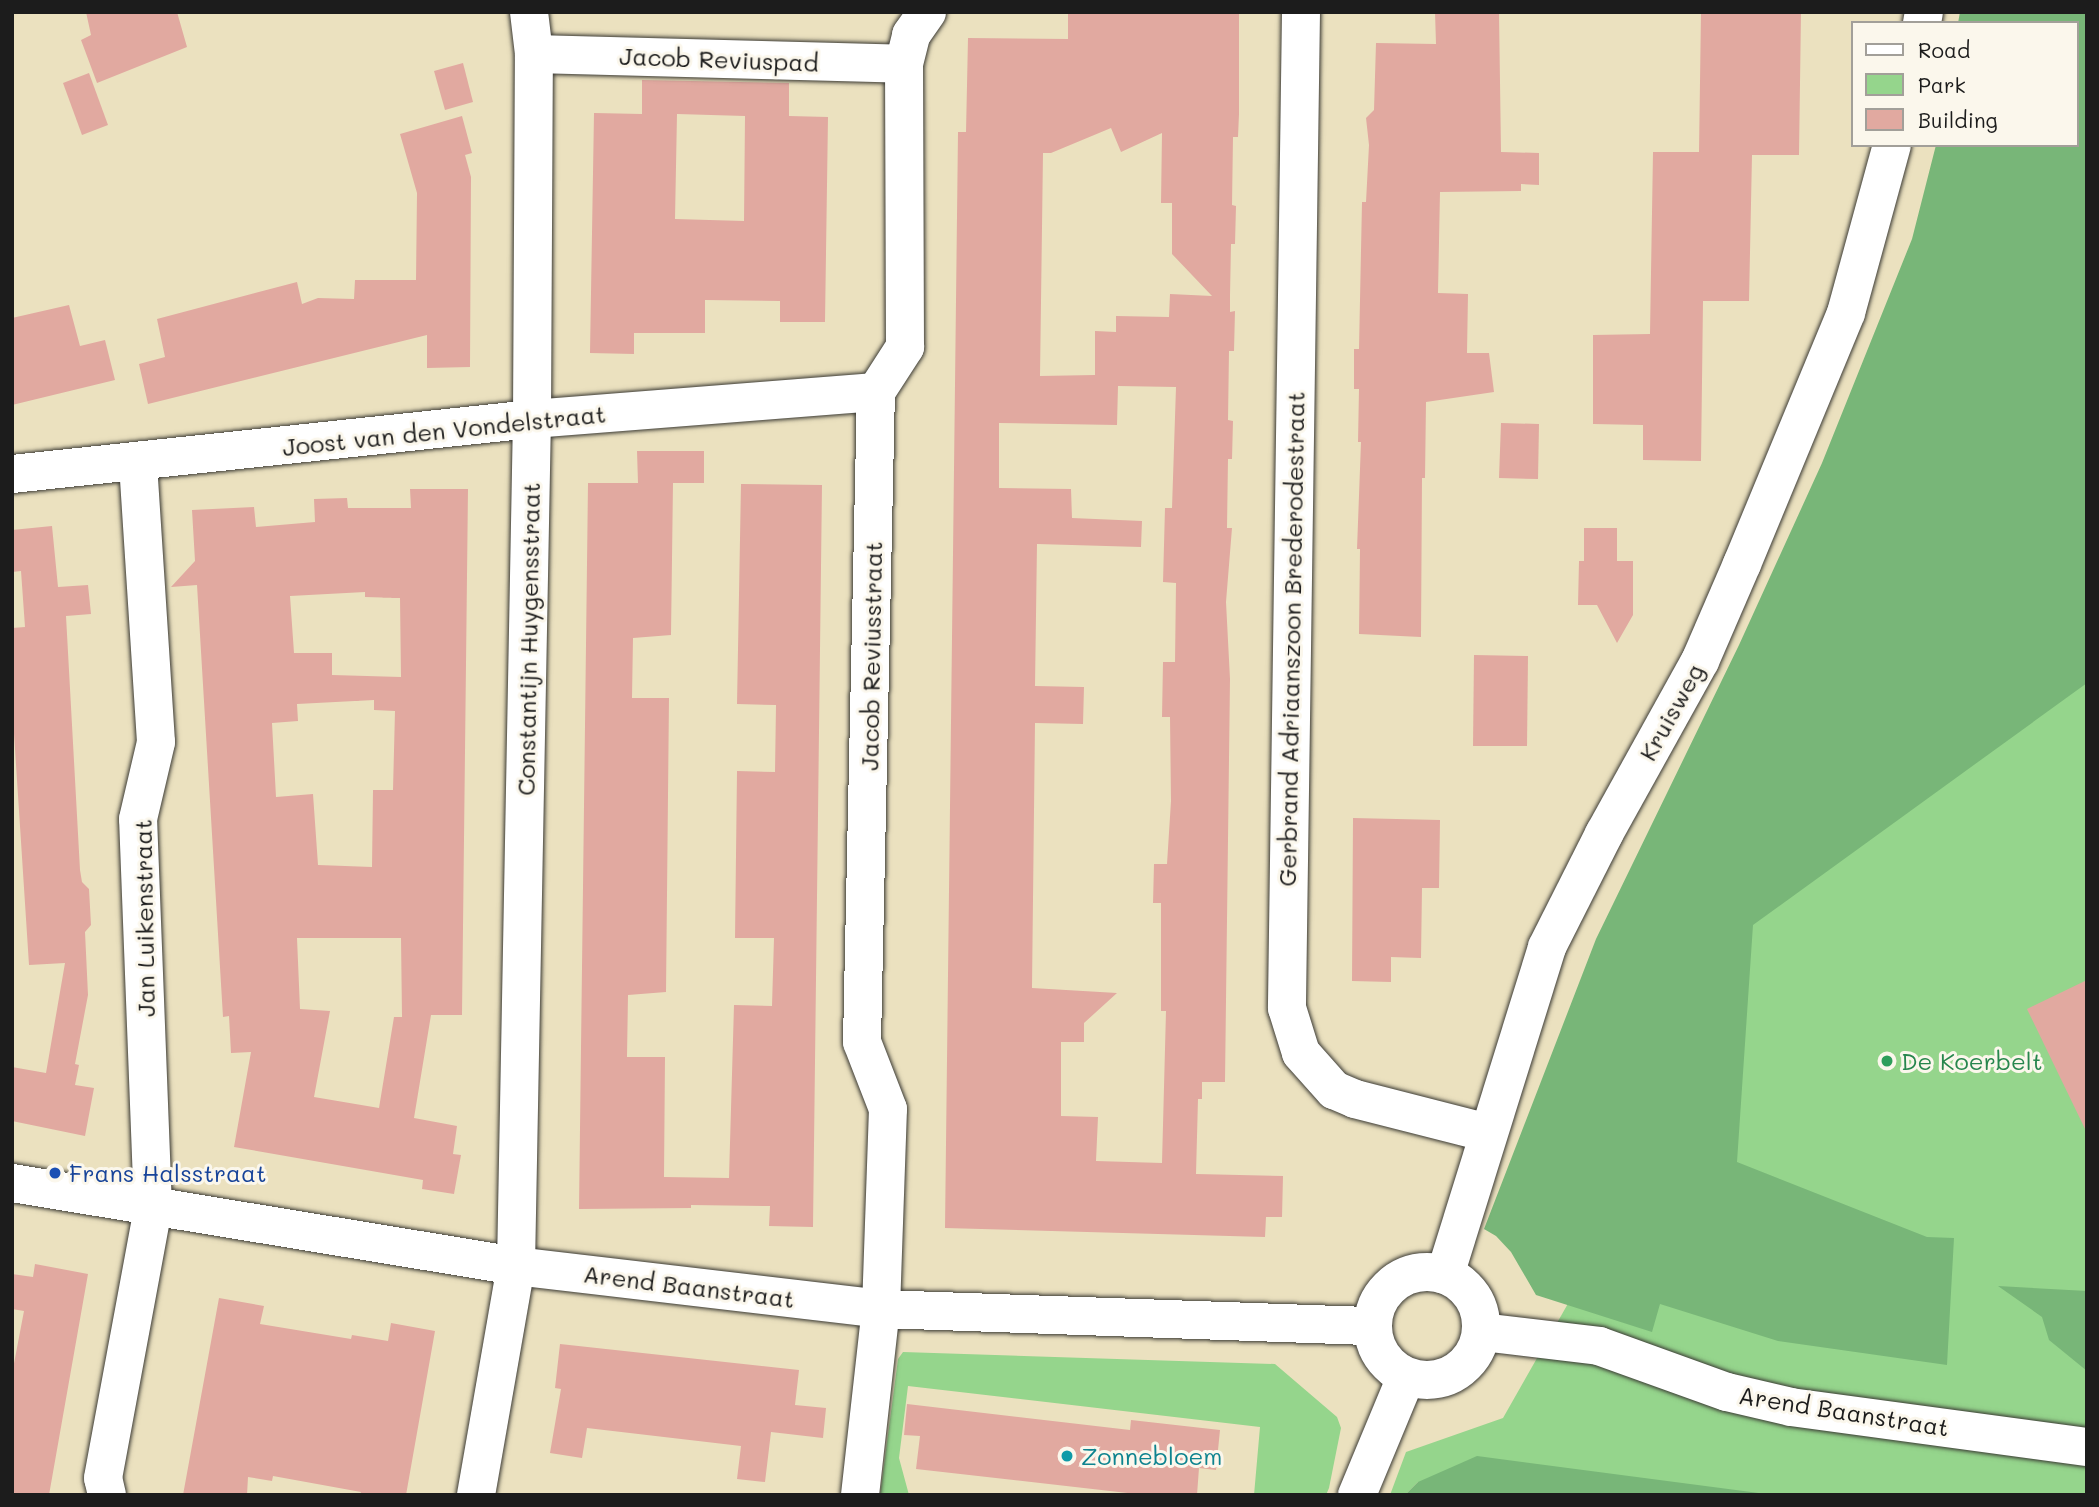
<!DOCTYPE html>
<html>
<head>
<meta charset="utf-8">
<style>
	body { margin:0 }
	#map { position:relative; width:2099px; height:1507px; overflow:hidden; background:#ebe1bf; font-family:Mali,sans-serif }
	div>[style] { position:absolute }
	.green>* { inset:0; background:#95d58c }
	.forest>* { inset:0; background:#78b678 }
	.building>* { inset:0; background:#e1a9a0 }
	.roads { filter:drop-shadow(0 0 2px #3b3a34) drop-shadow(0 0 2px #3b3a34) }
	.street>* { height:38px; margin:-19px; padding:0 19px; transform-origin:19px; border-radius:19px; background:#fff }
	.street>.ring { margin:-19px; padding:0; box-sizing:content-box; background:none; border:38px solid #fff; border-radius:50% }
	.dots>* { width:19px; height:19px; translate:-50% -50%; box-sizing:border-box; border:4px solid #fbf7ec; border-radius:50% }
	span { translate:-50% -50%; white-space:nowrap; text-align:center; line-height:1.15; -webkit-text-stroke:6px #fbf7ec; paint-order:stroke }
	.street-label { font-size:24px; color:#1c1c1c }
	.leisure-label { font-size:24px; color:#27864d }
	.left { translate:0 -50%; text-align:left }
	.transit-label { font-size:24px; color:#164399 }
	.culture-label { font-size:24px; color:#0d838f }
	.frame { position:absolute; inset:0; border:14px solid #1c1c1c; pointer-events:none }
	.legend { position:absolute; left:1851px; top:21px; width:228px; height:126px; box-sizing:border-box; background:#fbf7ec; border:2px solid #a29f99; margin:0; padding:9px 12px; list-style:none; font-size:21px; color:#1c1c1c }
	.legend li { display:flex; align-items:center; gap:14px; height:35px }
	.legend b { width:35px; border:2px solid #a29f99 }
</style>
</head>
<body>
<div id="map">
	<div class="green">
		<i style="clip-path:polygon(2087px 654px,2087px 1495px,1460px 1495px,1418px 1482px,1405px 1495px,1390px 1495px,1406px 1452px,1503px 1418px,1624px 1205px,1751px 918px)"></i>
		<i style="clip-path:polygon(903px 1352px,1275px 1364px,1337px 1417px,1341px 1428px,1329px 1488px,1326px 1495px,1254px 1495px,1260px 1427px,908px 1386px,899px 1458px,909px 1495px,880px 1495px,898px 1359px)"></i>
	</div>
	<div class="forest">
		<i style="clip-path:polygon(1960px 12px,2087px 12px,2087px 683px,1753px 925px,1737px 1162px,1927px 1237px,1954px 1238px,1947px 1365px,1778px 1341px,1660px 1304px,1652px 1332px,1536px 1295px,1511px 1252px,1496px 1236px,1484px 1229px,1596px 939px,1739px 645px,1822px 463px,1912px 239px,1936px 145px,2076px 145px,2076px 23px,1958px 23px)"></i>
		<i style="clip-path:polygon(1998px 1286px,2087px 1291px,2087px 1371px,2049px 1340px,2042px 1317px)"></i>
		<i style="clip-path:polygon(1477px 1456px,1774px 1495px,1405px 1495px,1418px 1482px)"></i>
	</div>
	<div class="building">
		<i style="clip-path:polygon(86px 12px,177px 12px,187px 47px,97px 83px,81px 40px,91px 35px)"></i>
		<i style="clip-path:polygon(evenodd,1068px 12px,1239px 12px,1239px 114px,1238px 137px,1233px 137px,1232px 205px,1236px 206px,1235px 244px,1231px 244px,1230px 296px,1230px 312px,1235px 311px,1234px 351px,1229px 351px,1228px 420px,1233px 421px,1232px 459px,1228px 459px,1227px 528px,1232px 528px,1226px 602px,1230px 679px,1225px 1082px,1202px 1082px,1202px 1099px,1198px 1099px,1196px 1174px,1283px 1176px,1282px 1217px,1266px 1217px,1265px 1237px,945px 1228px,958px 132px,966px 132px,968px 38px,1068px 39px,1068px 12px,1111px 128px,1121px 152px,1162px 133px,1161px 203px,1172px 203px,1172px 254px,1212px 296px,1170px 294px,1169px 317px,1116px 316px,1116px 332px,1095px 331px,1095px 375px,1040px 376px,1043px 153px,1051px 153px,1111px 128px,1068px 12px,1118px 386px,1176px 387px,1172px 508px,1165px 508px,1163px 582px,1176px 583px,1175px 662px,1163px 662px,1162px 717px,1170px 717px,1171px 801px,1167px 864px,1154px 864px,1153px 903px,1161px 903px,1161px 1011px,1166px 1011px,1162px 1163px,1096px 1161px,1098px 1117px,1061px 1116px,1061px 1042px,1084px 1042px,1084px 1023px,1117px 993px,1032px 988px,1035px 723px,1083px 724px,1084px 687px,1035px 686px,1037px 544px,1141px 547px,1142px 521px,1072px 518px,1071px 489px,999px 488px,999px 423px,1117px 425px,1118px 386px)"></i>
		<i style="clip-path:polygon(1435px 12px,1499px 12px,1501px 152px,1539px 153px,1539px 185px,1521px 184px,1521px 191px,1440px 192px,1438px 293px,1468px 294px,1467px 353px,1489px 353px,1494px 392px,1426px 402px,1425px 478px,1422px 478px,1421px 637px,1359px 634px,1360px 549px,1357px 549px,1361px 442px,1358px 442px,1359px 389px,1354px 389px,1354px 349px,1359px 349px,1362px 202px,1366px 202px,1369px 145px,1366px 118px,1374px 110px,1376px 43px,1436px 44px)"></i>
		<i style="clip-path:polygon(1701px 12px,1801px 12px,1799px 155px,1752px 155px,1749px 301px,1703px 301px,1701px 461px,1643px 460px,1643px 425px,1593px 424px,1593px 335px,1650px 334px,1653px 152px,1699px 152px)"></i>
		<i style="clip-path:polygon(463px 63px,473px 102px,445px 110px,434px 71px)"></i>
		<i style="clip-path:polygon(89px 73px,108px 125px,82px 135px,63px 83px)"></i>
		<i style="clip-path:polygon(evenodd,642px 80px,789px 83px,789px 116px,828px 117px,825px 322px,780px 322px,780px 301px,705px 300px,705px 333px,634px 333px,634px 354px,590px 353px,594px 113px,642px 114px,642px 80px,677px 114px,745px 116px,744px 221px,675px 219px,677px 114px)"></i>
		<i style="clip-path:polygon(462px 116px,472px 153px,465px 155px,471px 177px,470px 367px,427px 368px,427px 335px,148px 404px,139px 364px,165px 357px,157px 319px,297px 282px,302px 304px,318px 298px,354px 299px,355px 280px,416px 280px,417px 193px,400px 134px)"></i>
		<i style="clip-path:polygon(69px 305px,80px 346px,105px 340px,115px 380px,12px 405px,12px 318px)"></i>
		<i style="clip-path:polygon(1501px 423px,1539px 424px,1538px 479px,1499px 478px)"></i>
		<i style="clip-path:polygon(637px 451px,704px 451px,704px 483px,673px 483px,671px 635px,633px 638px,632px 698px,669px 698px,666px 992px,628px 995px,627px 1057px,665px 1057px,664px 1177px,729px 1178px,734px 1005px,772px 1006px,774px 938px,735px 938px,737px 771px,775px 772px,776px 705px,737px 704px,741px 484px,822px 485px,813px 1227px,769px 1226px,770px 1206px,691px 1205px,691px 1208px,579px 1209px,588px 483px,638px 483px)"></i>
		<i style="clip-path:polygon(evenodd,410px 489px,468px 489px,462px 1015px,431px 1015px,414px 1118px,457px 1126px,453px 1154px,461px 1155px,454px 1194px,422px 1189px,423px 1180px,234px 1147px,251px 1052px,231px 1053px,229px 1016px,223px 1017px,197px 585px,171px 587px,195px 561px,192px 510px,254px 507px,256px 527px,315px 522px,314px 499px,347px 498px,348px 508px,411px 508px,410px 489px,365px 592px,365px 597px,400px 598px,401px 677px,332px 675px,332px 653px,294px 653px,290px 596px,365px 592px,410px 489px,374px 700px,374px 710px,395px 711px,393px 790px,373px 790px,372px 867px,318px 865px,313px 794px,276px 797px,272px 723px,298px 721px,297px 704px,374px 700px,410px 489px,297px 938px,401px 938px,402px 1017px,394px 1017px,379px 1108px,314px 1097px,330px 1011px,300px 1009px,297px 938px)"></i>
		<i style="clip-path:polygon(52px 526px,58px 587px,88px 585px,91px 614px,66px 616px,80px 870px,82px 882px,89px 889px,91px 925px,85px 932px,88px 995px,75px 1064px,79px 1065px,75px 1085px,94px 1088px,85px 1136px,12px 1121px,12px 1067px,46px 1073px,65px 963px,29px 965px,12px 703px,12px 628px,25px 627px,21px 571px,12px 572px,12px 530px)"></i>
		<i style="clip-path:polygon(1584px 528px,1617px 528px,1617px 561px,1633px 561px,1633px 615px,1617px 643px,1597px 605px,1578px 605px,1579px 561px,1584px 561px)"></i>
		<i style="clip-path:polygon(1474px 655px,1528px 656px,1527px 746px,1473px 746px)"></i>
		<i style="clip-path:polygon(1353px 818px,1440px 820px,1439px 888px,1422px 888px,1421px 958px,1391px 957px,1391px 982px,1352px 981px)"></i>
		<i style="clip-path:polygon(2087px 980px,2087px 1133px,2027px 1009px)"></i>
		<i style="clip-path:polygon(35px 1264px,88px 1274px,49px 1495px,12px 1495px,12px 1374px,24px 1311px,12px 1309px,12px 1274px,33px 1277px)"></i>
		<i style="clip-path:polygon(219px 1298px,264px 1306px,260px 1324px,351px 1339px,352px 1335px,388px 1341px,391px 1323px,435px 1331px,406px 1495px,360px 1495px,361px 1492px,273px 1476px,272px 1481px,248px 1477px,247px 1495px,183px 1495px)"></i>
		<i style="clip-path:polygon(560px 1344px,799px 1370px,795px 1405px,826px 1408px,823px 1438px,771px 1432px,765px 1482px,737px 1479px,741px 1446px,587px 1428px,582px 1458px,550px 1453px,561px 1389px,555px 1388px)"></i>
		<i style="clip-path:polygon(907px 1404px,1130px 1430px,1131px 1420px,1220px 1430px,1216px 1470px,1199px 1468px,1197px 1495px,1145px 1495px,916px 1469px,920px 1436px,904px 1435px)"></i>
	</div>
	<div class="roads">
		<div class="street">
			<i style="left:1301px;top:12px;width:996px;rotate:90.81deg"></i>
			<i style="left:1287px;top:1008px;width:47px;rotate:72.7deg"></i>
			<i style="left:1301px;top:1053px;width:50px;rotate:48.3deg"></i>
			<i style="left:1334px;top:1090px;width:23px;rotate:23deg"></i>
			<i style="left:1355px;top:1099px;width:137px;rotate:14.3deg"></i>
			<i style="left:1922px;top:23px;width:11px;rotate:-80deg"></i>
			<i style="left:534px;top:54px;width:370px;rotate:1.5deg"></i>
			<i style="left:12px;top:474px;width:523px;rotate:-6.04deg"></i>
			<i style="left:532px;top:419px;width:345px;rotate:-4.5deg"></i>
			<i style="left:12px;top:1183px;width:511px;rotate:9.35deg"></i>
			<i style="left:516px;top:1266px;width:368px;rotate:6.7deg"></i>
			<i style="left:881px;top:1309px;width:492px;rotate:2deg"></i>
			<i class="ring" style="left:1373px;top:1272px;width:70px;height:70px"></i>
			<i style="left:1445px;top:1275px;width:343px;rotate:-72.7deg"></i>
			<i style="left:1547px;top:947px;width:127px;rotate:-63.2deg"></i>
			<i style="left:1604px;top:834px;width:198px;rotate:-61deg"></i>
			<i style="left:1700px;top:661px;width:106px;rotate:-66.6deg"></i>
			<i style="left:1742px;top:564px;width:272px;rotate:-67.5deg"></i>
			<i style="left:1846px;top:313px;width:174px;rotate:-74.7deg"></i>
			<i style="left:1482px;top:1332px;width:118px;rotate:6.8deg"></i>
			<i style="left:1599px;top:1346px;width:136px;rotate:19.8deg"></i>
			<i style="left:1727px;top:1392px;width:66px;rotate:13.2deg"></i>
			<i style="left:1791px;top:1407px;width:299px;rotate:7.7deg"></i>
			<i style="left:107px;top:1495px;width:17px;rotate:-103deg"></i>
			<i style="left:103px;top:1478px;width:275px;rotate:-79.5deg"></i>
			<i style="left:153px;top:1208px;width:389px;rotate:-92.2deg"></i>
			<i style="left:138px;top:819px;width:79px;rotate:-76.8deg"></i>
			<i style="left:156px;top:742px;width:281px;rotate:-93.7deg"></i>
			<i style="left:476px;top:1495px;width:232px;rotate:-80.1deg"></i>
			<i style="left:516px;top:1266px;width:847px;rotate:-88.92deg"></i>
			<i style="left:532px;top:419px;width:365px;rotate:-89.7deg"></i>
			<i style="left:534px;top:54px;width:42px;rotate:-96.8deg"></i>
			<i style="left:860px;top:1495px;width:187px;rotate:-83.6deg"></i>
			<i style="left:881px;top:1309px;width:200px;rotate:-88deg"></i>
			<i style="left:888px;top:1109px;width:72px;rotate:-111.2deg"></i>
			<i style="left:862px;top:1042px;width:650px;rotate:-88.77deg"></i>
			<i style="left:876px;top:392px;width:54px;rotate:-57.2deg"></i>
			<i style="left:905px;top:347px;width:283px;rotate:-90.2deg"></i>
			<i style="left:904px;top:64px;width:30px;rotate:-76deg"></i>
			<i style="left:911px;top:35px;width:28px;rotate:-55deg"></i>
			<i style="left:1357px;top:1495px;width:128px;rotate:-67.4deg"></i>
		</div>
	</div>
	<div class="dots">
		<i style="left:1887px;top:1061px;background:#2e9e5b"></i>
		<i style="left:55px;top:1173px;background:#1a4fb4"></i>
		<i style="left:1067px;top:1456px;background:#0f9aa8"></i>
	</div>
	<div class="street-label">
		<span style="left:719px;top:59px;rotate:2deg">Jacob Reviuspad</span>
		<span style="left:444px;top:430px;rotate:-6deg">Joost van den Vondelstraat</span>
		<span style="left:528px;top:639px;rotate:-89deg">Constantijn Huygensstraat</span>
		<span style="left:1291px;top:639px;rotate:-89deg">Gerbrand Adriaanszoon Brederodestraat</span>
		<span style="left:871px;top:656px;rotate:-89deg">Jacob Reviusstraat</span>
		<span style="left:1671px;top:712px;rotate:-61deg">Kruisweg</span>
		<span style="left:144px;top:918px;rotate:-91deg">Jan Luikenstraat</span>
		<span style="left:689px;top:1286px;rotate:7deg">Arend Baanstraat</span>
		<span style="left:1844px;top:1411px;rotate:9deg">Arend Baanstraat</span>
	</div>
	<div class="leisure-label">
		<span class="left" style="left:1901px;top:1061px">De Koerbelt</span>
	</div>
	<div class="transit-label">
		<span class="left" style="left:69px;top:1173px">Frans Halsstraat</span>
	</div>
	<div class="culture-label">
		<span class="left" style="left:1081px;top:1456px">Zonnebloem</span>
	</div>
	<div class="frame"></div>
	<ul class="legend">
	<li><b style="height:9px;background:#fff"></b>Road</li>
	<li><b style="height:19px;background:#95d58c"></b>Park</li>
	<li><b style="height:19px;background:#e1a9a0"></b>Building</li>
	</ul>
</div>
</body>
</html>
